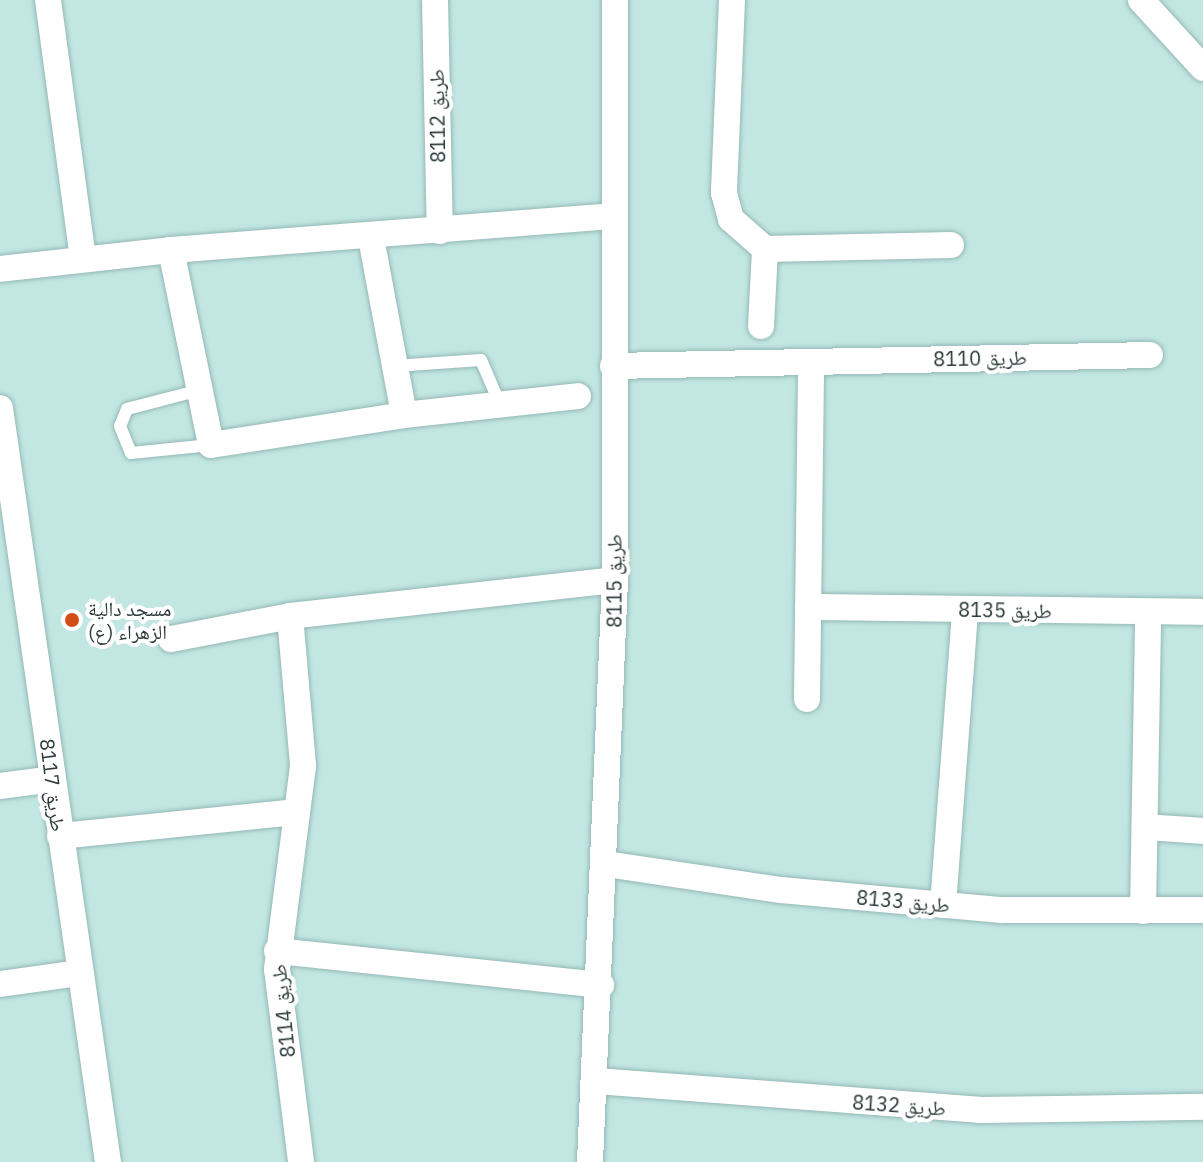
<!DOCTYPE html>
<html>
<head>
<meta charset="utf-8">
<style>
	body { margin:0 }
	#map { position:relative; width:1203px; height:1162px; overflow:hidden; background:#c2e7e3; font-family:"IBM Plex Sans","Noto Naskh Arabic",sans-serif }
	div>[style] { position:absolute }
	.roads { filter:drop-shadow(0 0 2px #95b8b5) drop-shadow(0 0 2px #95b8b5) }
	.lane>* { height:12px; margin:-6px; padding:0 6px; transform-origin:6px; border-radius:6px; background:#fff }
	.street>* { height:26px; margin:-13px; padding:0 13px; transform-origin:13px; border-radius:13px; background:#fff }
	.dots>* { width:22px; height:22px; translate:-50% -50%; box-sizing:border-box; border:4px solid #fff; border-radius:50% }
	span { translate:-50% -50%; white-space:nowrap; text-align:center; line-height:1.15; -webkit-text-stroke:8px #fff; paint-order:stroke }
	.street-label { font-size:20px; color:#2b3938 }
	.poi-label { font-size:20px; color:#2b3938 }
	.left { translate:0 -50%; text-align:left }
</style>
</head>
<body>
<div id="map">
	<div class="roads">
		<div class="lane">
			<i style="left:394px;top:366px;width:87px;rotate:-3.9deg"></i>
			<i style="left:481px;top:360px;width:48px;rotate:66.6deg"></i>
			<i style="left:200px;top:390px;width:75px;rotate:165.4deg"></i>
			<i style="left:127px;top:409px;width:18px;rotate:112deg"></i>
			<i style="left:120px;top:426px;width:29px;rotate:68deg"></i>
			<i style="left:131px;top:453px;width:80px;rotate:-5.7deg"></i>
		</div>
		<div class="street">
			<i style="left:48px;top:0;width:260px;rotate:82.3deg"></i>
			<i style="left:435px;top:0;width:231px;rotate:88.8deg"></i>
			<i style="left:732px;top:0;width:193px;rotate:92.4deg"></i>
			<i style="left:724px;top:193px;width:27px;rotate:75deg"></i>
			<i style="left:731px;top:219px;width:45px;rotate:41.4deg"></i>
			<i style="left:1141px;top:0;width:92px;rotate:47.6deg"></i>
			<i style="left:371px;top:238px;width:180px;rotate:79.4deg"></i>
			<i style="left:765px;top:249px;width:186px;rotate:-1.2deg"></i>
			<i style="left:171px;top:250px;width:199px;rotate:78.4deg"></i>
			<i style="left:211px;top:445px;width:195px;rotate:-8.8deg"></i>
			<i style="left:404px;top:415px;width:175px;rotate:-6.2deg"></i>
			<i style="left:0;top:269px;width:172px;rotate:-6.3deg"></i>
			<i style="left:171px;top:250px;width:442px;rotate:-4.4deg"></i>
			<i style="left:761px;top:326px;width:77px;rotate:-87deg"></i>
			<i style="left:613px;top:366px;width:537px;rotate:-1.17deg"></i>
			<i style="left:0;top:408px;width:762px;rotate:81.85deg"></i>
			<i style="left:808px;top:607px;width:395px;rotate:0.7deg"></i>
			<i style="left:290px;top:616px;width:151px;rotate:85deg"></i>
			<i style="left:303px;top:766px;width:205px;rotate:97.3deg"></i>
			<i style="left:277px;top:969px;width:194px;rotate:82.9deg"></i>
			<i style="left:171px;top:639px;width:121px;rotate:-10.9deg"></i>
			<i style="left:290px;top:616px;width:327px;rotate:-6.3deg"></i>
			<i style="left:807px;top:699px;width:337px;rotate:-89.3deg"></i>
			<i style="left:0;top:786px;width:53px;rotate:-7.5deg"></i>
			<i style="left:1145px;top:827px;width:58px;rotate:3.9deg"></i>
			<i style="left:60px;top:836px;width:238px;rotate:-5.8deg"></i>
			<i style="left:606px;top:864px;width:177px;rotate:8.5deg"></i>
			<i style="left:781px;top:890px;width:222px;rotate:5.2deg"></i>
			<i style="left:1002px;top:910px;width:201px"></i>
			<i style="left:943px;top:905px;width:296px;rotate:-85.7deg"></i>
			<i style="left:1143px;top:911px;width:299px;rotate:-89deg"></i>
			<i style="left:277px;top:951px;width:326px;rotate:6deg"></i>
			<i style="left:0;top:984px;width:79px;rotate:-8deg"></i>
			<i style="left:596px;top:1081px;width:384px;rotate:4.3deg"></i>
			<i style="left:979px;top:1110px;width:224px;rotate:-0.8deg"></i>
			<i style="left:590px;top:1162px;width:583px;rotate:-87.54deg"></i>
			<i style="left:615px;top:580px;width:580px;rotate:-90deg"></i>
		</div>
	</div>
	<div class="dots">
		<i style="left:72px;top:620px;background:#d34d17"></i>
	</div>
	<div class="street-label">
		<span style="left:437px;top:116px;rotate:-91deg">طريق 8112</span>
		<span style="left:980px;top:358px;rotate:-1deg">طريق 8110</span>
		<span style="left:614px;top:581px;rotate:-90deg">طريق 8115</span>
		<span style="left:1005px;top:610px;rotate:1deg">طريق 8135</span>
		<span style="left:53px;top:785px;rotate:83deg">طريق 8117</span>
		<span style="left:903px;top:901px;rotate:5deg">طريق 8133</span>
		<span style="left:283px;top:1011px;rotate:-96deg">طريق 8114</span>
		<span style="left:899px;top:1105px;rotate:4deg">طريق 8132</span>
	</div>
	<div class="poi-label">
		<span class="left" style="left:88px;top:620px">مسجد دالية<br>الزهراء (ع)</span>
	</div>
</div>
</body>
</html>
